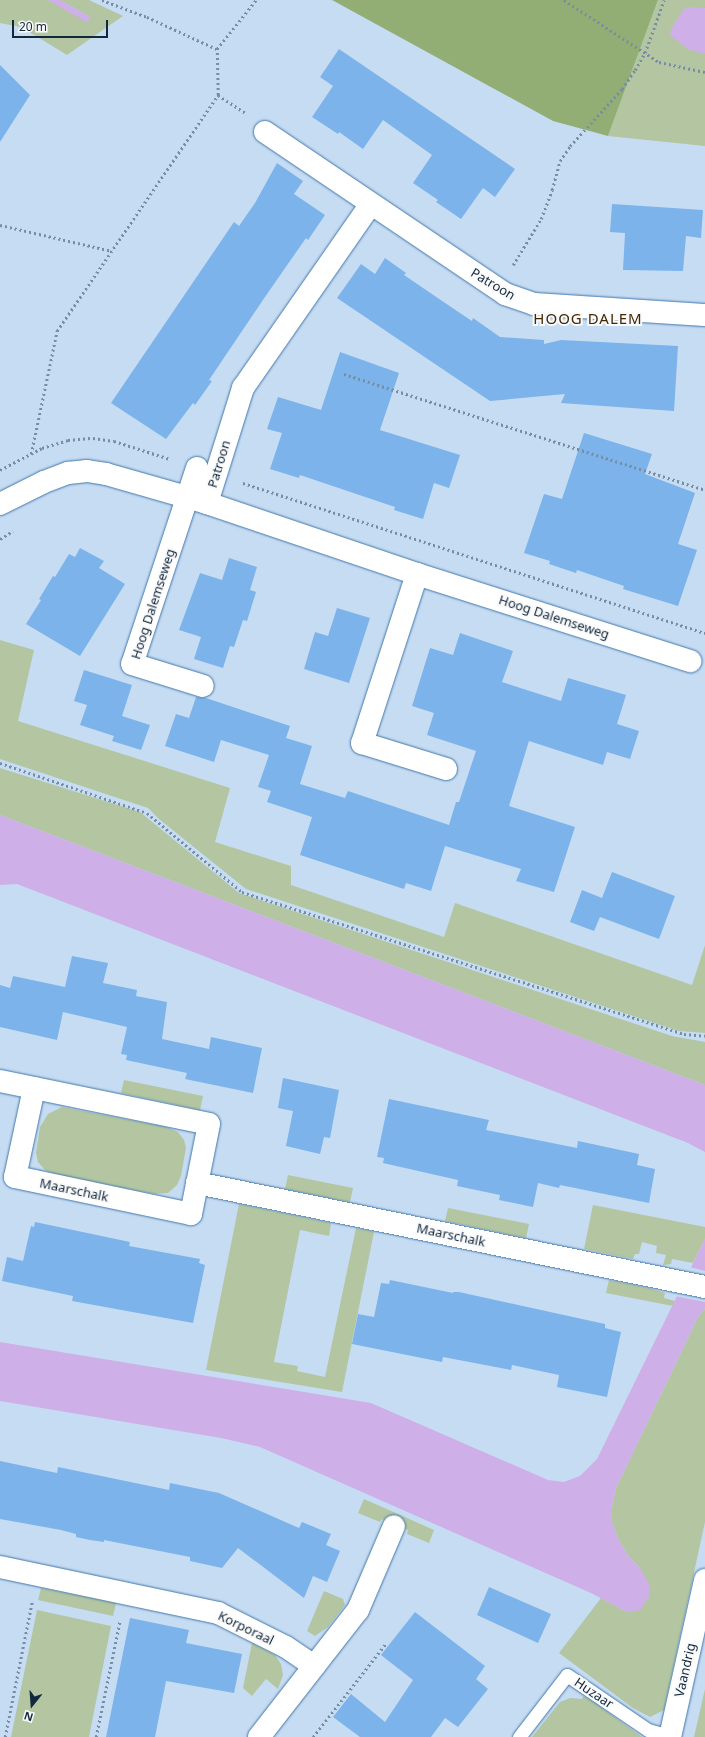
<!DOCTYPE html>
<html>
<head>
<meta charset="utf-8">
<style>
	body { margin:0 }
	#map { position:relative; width:705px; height:1737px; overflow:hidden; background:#c6dcf3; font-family:"Noto Sans",sans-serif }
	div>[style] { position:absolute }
	.green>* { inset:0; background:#b3c6a1 }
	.forest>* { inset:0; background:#93ae75 }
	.water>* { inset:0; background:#ceafe8 }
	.pier>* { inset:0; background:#c6dcf3 }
	.building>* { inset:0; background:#7cb3eb }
	.path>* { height:2.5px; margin-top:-1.25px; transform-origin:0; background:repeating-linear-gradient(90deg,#778da3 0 2px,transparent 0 5px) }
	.roads { filter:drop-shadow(0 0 1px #4177aa) drop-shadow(0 0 1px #4177aa) }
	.lane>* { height:13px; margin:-6.5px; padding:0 6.5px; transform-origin:6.5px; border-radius:6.5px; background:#fff }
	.street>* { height:22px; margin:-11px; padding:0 11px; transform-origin:11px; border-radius:11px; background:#fff }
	span { translate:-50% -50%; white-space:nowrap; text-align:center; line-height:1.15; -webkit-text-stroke:4px #fafafa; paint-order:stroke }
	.street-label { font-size:13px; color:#11283d }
	.quarter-label { font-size:15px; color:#422806; letter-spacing:1px }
	.north { position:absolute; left:12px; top:1685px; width:40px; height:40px; -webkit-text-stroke:3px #fafafa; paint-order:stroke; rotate:197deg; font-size:11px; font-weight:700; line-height:16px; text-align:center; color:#11283d }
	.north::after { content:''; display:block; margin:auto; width:14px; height:18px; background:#11283d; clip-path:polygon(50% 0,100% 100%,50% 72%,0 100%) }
	.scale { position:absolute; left:12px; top:20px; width:96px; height:18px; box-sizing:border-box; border:2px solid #11283d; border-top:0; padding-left:5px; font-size:12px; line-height:14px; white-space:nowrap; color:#11283d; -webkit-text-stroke:3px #fafafa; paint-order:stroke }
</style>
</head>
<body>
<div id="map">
	<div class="green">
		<i style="clip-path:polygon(0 0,48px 0,90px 17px,60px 0,89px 0,123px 16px,67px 55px,21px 27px,0 23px)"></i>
		<i style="clip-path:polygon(658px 0,705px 0,705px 146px,608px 136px)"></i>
		<i style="clip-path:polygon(0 640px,34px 650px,18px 721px,230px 788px,215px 842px,291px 866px,291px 885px,444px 937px,455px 903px,692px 985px,705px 945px,705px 1033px,679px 1031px,246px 889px,159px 819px,148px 808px,0 759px)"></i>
		<i style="clip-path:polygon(0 768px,140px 812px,239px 893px,672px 1036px,705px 1042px,705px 1085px,0 815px)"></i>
		<i style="clip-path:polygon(124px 1080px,203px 1096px,200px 1110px,121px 1093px)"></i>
		<i style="clip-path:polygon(62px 1107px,166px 1127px,178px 1132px,184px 1140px,186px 1148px,181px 1176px,177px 1185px,168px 1193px,154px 1194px,54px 1174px,45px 1170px,38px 1162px,36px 1153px,40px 1127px,48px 1114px)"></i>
		<i style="clip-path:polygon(288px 1175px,353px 1188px,350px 1202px,285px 1189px)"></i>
		<i style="clip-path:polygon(239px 1204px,331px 1223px,329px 1236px,300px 1230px,274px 1362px,298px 1366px,297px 1371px,325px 1377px,356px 1228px,374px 1232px,342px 1392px,206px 1370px)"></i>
		<i style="clip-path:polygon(593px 1205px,705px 1227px,705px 1239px,693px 1263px,672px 1259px,671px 1264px,663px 1265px,666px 1255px,656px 1253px,657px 1246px,642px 1242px,639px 1254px,635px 1254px,633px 1259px,584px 1249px)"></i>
		<i style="clip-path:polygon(448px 1208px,529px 1224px,526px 1238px,445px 1221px)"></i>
		<i style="clip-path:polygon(609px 1280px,649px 1288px,665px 1293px,664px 1298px,675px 1301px,673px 1306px,606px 1293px)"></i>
		<i style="clip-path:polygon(705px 1309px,705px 1522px,664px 1710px,650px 1717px,633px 1708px,559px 1653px,601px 1598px,627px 1612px,640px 1568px,629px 1557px,618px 1539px,612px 1522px,612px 1507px,616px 1488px,698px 1317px)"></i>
		<i style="clip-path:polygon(364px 1499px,434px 1530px,429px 1543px,407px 1534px,408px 1530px,382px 1519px,380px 1522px,358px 1513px)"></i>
		<i style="clip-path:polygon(41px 1588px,116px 1603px,113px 1616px,38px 1600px)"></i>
		<i style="clip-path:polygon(324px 1591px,343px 1599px,345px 1605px,328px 1627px,315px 1636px,307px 1631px)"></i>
		<i style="clip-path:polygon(37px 1610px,111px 1626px,89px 1737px,11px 1737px)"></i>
		<i style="clip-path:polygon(252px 1643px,275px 1655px,281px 1664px,283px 1675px,278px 1689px,266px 1679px,252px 1696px,243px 1688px)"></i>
		<i style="clip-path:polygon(705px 1689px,705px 1737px,694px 1737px)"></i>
		<i style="clip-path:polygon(583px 1696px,591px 1700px,642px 1737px,532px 1737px,560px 1702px,570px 1698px,582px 1699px)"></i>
	</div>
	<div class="forest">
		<i style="clip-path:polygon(332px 0,658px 0,608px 136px,553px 121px)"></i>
	</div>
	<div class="water">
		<i style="clip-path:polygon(48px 0,60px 0,90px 17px,89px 20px,86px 22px)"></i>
		<i style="clip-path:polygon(687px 7px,705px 8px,705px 54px,688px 49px,671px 36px,670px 32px,673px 26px,683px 10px)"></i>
		<i style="clip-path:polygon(0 815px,705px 1085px,705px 1152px,688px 1143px,17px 884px,0 885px)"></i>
		<i style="clip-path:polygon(705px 1239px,705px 1309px,698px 1317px,616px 1488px,612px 1507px,612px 1522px,618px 1539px,629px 1557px,640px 1568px,649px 1584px,649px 1596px,641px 1609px,633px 1612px,627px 1612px,591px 1593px,260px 1447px,221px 1438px,0 1401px,0 1342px,371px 1403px,548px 1480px,564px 1482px,580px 1476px,597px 1459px)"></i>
	</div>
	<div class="pier">
		<i style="clip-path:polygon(689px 1267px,705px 1271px,705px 1302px,675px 1296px)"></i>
	</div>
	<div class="building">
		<i style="clip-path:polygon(339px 49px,515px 169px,495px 197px,483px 188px,461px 219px,436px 202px,438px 200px,413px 183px,432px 155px,383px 120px,363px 149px,339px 132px,338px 134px,312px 117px,333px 86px,320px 77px)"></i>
		<i style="clip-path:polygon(0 65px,30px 95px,0 142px)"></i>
		<i style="clip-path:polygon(277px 163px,303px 181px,294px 194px,325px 215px,308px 240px,306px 238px,265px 297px,209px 380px,212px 381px,195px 405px,193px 403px,166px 439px,111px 403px,234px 222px,239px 226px,255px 203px)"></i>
		<i style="clip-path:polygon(612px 204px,703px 210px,701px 238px,686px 236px,683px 271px,623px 270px,625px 233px,610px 232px)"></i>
		<i style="clip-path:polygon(385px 258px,406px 273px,404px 275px,451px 307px,472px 321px,473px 318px,500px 337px,544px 340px,544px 344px,561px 340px,678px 346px,674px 411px,561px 403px,565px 394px,490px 401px,337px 298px,361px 264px,375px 274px)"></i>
		<i style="clip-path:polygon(340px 352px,399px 373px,380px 430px,460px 455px,449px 488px,434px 483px,423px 519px,394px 510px,395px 507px,300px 475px,299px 478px,270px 469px,282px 433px,267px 429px,278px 397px,321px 410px)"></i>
		<i style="clip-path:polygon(584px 433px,652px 454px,645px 474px,695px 493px,678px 544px,697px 550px,678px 606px,623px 589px,624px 586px,577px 570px,576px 573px,549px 564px,550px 561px,524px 553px,544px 494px,562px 499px)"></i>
		<i style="clip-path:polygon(80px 548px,104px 561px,99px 568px,125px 584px,80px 656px,26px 624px,41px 600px,39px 599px,53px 576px,55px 577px,69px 554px,75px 557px)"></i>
		<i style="clip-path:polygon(229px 558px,257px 567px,250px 590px,256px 592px,247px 621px,243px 620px,234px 647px,230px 646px,223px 668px,194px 659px,201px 637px,179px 630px,200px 573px,222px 580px)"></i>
		<i style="clip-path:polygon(337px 608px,370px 618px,349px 683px,304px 669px,315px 632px,328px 636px)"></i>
		<i style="clip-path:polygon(460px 633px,513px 651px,502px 682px,561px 701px,568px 678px,626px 695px,617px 724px,639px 731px,630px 759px,607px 752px,603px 765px,529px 741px,509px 806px,575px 827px,554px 892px,516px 881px,521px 869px,445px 846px,431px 891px,406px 883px,404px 889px,300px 855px,312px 817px,267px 802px,271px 791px,258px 787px,269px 755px,221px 740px,214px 762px,165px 746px,176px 714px,189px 718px,196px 697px,206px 698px,290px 726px,286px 738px,312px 746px,300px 784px,345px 798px,348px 791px,449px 825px,456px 802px,459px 802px,476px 751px,427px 735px,434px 713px,412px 706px,430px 648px,453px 655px)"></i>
		<i style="clip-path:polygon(84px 670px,132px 685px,122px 716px,150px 725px,141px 750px,112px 741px,114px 736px,80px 725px,87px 705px,74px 701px)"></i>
		<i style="clip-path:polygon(612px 872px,675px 896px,659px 939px,600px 917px,594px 931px,570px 922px,582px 890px,602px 898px)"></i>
		<i style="clip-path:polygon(72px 956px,108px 963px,103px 983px,137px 990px,136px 996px,167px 1002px,162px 1039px,209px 1049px,211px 1037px,262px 1048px,253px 1093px,185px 1079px,187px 1073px,126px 1060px,127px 1055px,121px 1054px,127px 1027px,63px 1012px,57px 1040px,0 1027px,0 985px,10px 988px,13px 976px,65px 987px)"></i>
		<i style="clip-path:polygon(283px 1078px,339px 1090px,330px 1138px,324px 1137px,320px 1154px,286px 1146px,293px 1111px,278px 1108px)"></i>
		<i style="clip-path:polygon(389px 1099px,489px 1120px,486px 1130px,577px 1148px,578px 1141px,639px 1154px,637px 1165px,655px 1169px,649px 1203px,560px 1185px,559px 1188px,538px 1183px,533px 1207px,499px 1200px,500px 1195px,457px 1186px,458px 1180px,383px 1163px,384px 1158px,377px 1157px)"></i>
		<i style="clip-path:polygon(35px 1222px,130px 1242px,129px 1246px,200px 1259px,199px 1263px,205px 1265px,193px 1323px,72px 1301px,73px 1296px,2px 1281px,7px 1257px,23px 1261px,31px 1226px,34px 1227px)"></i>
		<i style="clip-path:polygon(390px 1280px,453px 1293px,453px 1292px,459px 1292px,605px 1324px,605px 1328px,621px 1332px,607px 1397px,557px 1387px,559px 1375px,512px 1365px,511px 1370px,443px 1357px,442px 1362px,352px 1344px,358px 1314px,374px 1317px,381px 1283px,389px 1284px)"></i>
		<i style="clip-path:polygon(0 1461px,57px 1473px,58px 1467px,169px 1490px,170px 1483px,219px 1493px,299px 1528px,302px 1522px,331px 1534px,326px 1545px,340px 1551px,327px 1582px,313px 1576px,304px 1598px,238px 1548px,222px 1568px,190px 1561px,190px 1557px,104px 1540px,104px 1542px,90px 1540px,76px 1537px,76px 1534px,61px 1530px,0 1519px)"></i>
		<i style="clip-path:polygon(489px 1587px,551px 1614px,538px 1643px,477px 1615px)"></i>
		<i style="clip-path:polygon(415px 1612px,485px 1666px,476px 1679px,488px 1689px,458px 1727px,445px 1718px,431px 1737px,360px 1737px,333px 1717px,351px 1694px,385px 1722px,413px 1680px,381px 1655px)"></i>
		<i style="clip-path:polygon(130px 1618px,189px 1630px,186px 1643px,242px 1654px,234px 1693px,166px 1681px,155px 1737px,106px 1737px)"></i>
	</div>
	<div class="path">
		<i style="left:102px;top:0;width:48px;rotate:20.7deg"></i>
		<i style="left:147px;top:17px;width:77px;rotate:24.6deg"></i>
		<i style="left:564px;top:0;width:113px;rotate:33.1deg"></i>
		<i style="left:659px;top:62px;width:47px;rotate:12.3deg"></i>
		<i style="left:218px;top:95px;width:33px;rotate:33deg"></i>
		<i style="left:0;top:225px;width:115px;rotate:13.1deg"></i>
		<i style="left:513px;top:265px;width:54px;rotate:-58.7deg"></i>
		<i style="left:541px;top:219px;width:31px;rotate:-69deg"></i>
		<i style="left:552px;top:190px;width:30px;rotate:-75deg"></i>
		<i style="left:560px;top:161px;width:18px;rotate:-56deg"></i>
		<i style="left:570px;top:146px;width:77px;rotate:-47.6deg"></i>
		<i style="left:622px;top:89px;width:23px;rotate:-56deg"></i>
		<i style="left:635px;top:70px;width:20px;rotate:-60deg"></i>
		<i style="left:645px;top:53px;width:56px;rotate:-70.3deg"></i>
		<i style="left:344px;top:374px;width:379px;rotate:17.8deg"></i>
		<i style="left:31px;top:454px;width:126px;rotate:-78.1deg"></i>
		<i style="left:57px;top:331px;width:286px;rotate:-55.7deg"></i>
		<i style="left:218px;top:95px;width:46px;rotate:-91.2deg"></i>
		<i style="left:217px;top:49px;width:63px;rotate:-51.5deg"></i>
		<i style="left:0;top:470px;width:47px;rotate:-27.6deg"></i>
		<i style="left:42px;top:448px;width:27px;rotate:-17deg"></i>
		<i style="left:68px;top:440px;width:25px;rotate:-5deg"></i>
		<i style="left:93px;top:438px;width:21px;rotate:8deg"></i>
		<i style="left:114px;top:441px;width:59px;rotate:17.8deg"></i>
		<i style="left:243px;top:483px;width:486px;rotate:18deg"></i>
		<i style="left:0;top:539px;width:15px;rotate:-32deg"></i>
		<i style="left:0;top:763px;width:155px;rotate:18.8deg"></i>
		<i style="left:147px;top:813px;width:124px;rotate:39.7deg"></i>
		<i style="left:242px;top:892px;width:464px;rotate:17.8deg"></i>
		<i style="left:684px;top:1034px;width:21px;rotate:5deg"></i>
		<i style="left:5px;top:1737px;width:138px;rotate:-78.7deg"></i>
		<i style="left:96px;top:1737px;width:119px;rotate:-78.4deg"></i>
		<i style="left:313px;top:1737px;width:120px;rotate:-52.1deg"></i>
	</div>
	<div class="roads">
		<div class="lane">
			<i style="left:519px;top:1737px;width:78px;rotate:-52.3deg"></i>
			<i style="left:567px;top:1675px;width:98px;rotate:34.2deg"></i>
			<i style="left:648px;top:1730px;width:23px;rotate:15deg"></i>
		</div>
		<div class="street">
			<i style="left:265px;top:132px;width:290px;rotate:34deg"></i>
			<i style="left:505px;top:294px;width:31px;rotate:19deg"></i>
			<i style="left:534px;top:304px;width:171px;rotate:3.7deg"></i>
			<i style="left:197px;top:468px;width:206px;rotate:108.3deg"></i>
			<i style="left:132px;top:664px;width:74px;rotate:17.2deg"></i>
			<i style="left:207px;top:503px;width:121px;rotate:-72.6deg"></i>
			<i style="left:243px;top:388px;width:224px;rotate:-55.2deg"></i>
			<i style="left:0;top:504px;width:49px;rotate:-26.6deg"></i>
			<i style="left:44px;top:482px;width:26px;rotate:-21deg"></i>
			<i style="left:68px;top:473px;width:19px;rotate:-6deg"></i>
			<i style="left:87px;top:471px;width:19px;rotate:9deg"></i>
			<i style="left:106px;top:474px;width:105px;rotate:16deg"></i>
			<i style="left:207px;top:503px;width:222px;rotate:18.7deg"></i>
			<i style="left:417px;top:574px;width:287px;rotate:17.7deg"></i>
			<i style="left:417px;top:574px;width:178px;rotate:108deg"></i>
			<i style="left:362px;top:743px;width:88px;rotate:17.2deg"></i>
			<i style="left:0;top:1081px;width:213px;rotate:11.6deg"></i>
			<i style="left:209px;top:1124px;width:92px;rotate:101.3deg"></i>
			<i style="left:191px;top:1214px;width:180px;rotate:-168.1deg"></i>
			<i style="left:15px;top:1177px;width:91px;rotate:-77.9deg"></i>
			<i style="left:197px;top:1183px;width:519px;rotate:11.57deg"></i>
			<i style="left:0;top:1567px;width:223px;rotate:11.9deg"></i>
			<i style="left:218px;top:1613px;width:76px;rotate:26.6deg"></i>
			<i style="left:286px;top:1647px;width:34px;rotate:34deg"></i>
			<i style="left:259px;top:1737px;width:161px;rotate:-52.1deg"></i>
			<i style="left:358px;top:1610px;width:91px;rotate:-66.8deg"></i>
			<i style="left:670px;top:1737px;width:161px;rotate:-77.4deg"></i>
		</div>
	</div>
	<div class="street-label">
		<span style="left:493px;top:284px;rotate:31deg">Patroon</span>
		<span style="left:219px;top:464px;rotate:-73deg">Patroon</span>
		<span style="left:153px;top:604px;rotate:-72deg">Hoog Dalemseweg</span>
		<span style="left:554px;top:617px;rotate:18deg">Hoog Dalemseweg</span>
		<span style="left:74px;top:1190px;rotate:12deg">Maarschalk</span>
		<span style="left:451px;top:1235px;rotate:12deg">Maarschalk</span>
		<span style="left:246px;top:1628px;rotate:26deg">Korporaal</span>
		<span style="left:685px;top:1670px;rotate:-77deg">Vaandrig</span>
		<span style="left:594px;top:1693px;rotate:34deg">Huzaar</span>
	</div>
	<div class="quarter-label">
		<span style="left:588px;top:319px">HOOG DALEM</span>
	</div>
	<div class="north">N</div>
	<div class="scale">20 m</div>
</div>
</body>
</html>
